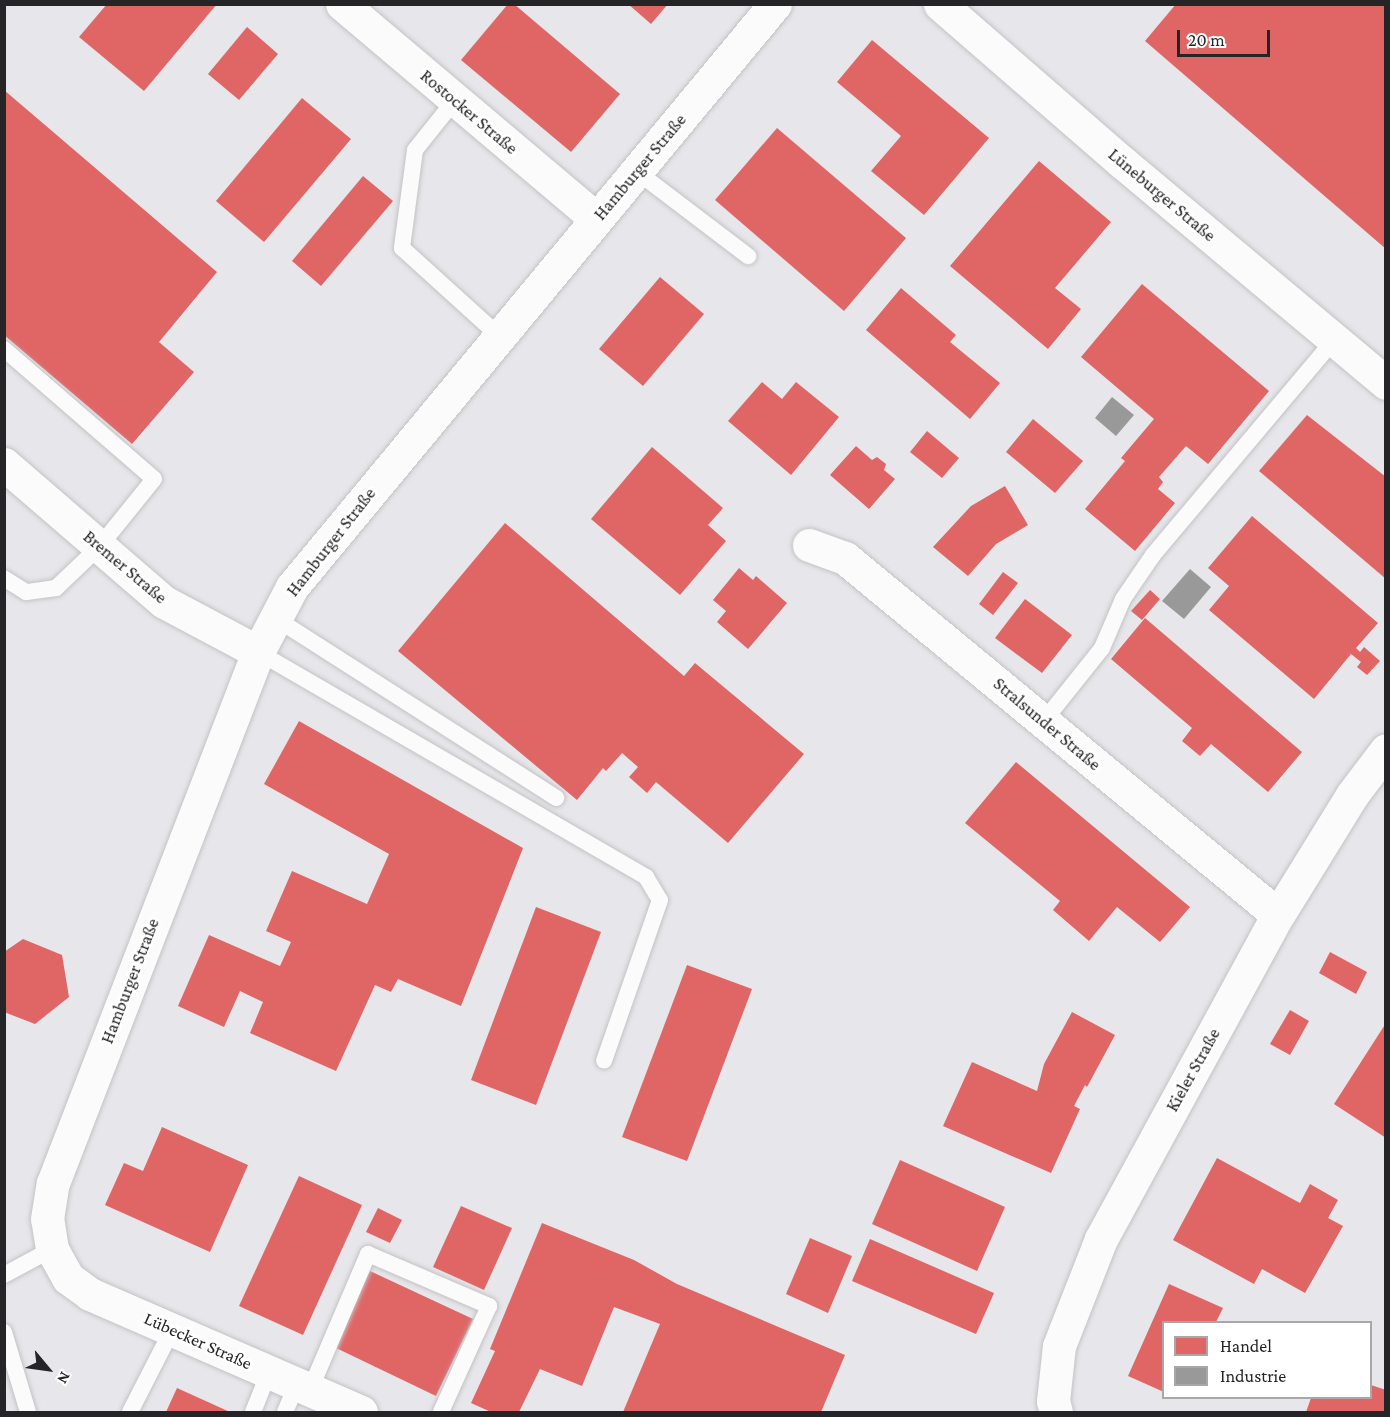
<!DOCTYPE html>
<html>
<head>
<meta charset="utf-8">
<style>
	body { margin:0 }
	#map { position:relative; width:1390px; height:1417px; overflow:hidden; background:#e7e6ea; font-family:"Crimson Pro",serif }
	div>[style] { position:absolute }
	.shops>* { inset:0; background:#e06666 }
	.industry>* { inset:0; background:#999 }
	.roads { filter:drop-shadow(0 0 2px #c3c3c5) drop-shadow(0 0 2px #c3c3c5) }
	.service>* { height:16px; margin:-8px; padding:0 8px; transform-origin:8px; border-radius:8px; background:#fbfbfc }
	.minor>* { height:33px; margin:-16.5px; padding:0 16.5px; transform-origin:16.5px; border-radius:16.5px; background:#fbfbfc }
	span { translate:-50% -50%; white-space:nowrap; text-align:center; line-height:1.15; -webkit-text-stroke:6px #fff; paint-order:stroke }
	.street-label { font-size:18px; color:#252527 }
	.frame { position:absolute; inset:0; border:6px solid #252527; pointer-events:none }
	.legend { position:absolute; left:1162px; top:1321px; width:210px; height:78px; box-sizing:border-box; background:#fff; border:2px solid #a8a8a9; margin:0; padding:8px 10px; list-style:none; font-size:18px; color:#252527 }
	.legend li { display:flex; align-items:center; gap:12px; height:30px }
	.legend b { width:30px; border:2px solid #a8a8a9 }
	.north { position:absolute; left:18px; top:1339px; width:60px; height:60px; -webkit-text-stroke:4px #fff; paint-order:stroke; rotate:119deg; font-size:16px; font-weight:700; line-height:24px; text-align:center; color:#252527 }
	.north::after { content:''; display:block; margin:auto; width:21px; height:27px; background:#252527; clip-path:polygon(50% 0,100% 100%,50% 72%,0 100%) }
	.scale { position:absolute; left:1177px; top:30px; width:93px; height:27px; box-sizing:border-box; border:3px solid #252527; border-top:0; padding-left:8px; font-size:18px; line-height:21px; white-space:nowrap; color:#252527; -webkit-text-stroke:4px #fff; paint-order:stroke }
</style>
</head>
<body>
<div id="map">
	<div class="shops">
		<i style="clip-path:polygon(107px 4px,217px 4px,144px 91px,79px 37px)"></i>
		<i style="clip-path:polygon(508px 4px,514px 4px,620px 94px,571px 152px,461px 60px)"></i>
		<i style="clip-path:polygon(628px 4px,668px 4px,651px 24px)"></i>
		<i style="clip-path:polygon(1176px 4px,1386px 4px,1386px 249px,1145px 41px)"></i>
		<i style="clip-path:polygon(247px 27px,278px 54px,239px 100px,208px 74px)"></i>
		<i style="clip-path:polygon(872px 40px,989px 138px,924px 215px,871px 171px,901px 136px,837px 82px)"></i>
		<i style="clip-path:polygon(4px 90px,217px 272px,159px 342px,194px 372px,132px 444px,4px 335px)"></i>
		<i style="clip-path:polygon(302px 98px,351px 139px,264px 242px,216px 201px)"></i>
		<i style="clip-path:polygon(777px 128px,906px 238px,844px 311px,715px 200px)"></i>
		<i style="clip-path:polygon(1039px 161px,1111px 222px,1055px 288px,1081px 309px,1048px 349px,950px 266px)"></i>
		<i style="clip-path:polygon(363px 176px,393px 201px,321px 286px,292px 261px)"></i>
		<i style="clip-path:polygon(660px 277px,704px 314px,643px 386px,599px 349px)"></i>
		<i style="clip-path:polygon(1142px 284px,1269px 391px,1208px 464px,1186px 446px,1159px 477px,1163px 482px,1158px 489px,1175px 503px,1135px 551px,1085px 509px,1125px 461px,1121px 458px,1154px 419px,1081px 357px)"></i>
		<i style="clip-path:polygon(901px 288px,956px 335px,950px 342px,1000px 383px,970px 419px,866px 330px)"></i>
		<i style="clip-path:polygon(762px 382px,782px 399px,796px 382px,839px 417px,791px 475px,728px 421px)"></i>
		<i style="clip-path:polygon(1307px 415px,1386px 477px,1386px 579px,1259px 471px)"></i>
		<i style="clip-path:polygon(1033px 419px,1083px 461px,1055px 493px,1006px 452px)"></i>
		<i style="clip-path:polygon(927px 431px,959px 458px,942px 478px,910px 452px)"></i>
		<i style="clip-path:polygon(856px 446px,872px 460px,877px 457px,886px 464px,884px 470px,895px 479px,869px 509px,830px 475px)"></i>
		<i style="clip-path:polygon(652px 447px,723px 508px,708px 525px,726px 541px,680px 595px,591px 519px)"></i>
		<i style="clip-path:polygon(1005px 486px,1028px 525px,996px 544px,968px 576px,933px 547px,971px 506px)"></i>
		<i style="clip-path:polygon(1252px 516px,1378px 623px,1356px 648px,1360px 652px,1364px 647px,1380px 661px,1367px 675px,1357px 667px,1361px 662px,1351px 654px,1314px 699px,1209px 610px,1229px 586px,1208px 568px)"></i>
		<i style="clip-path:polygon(505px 523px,684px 676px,695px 663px,804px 754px,728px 843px,656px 782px,647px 793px,629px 777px,638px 767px,622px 753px,606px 771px,603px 768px,577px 800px,398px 651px)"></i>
		<i style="clip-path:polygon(739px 568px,753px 580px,756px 576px,787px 603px,748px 649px,717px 622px,726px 611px,713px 600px)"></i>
		<i style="clip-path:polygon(1003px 572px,1018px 583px,993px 615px,979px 604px)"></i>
		<i style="clip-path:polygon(1150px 590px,1160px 599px,1142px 620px,1131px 611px)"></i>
		<i style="clip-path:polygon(1025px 599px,1072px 635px,1042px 673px,995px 638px)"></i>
		<i style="clip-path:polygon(1145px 618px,1302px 752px,1268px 792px,1211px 744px,1200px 756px,1182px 741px,1192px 728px,1111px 659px)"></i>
		<i style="clip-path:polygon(299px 721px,523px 848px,461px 1006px,398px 979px,391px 992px,375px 985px,336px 1071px,250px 1033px,263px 1002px,240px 991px,224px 1027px,178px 1006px,209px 935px,280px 966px,291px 942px,266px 931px,292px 871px,367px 904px,389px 854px,264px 784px)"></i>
		<i style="clip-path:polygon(1016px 762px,1190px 907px,1160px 942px,1117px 907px,1089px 941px,1053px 910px,1060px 901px,965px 823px)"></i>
		<i style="clip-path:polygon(536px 907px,601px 932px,536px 1105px,471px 1080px)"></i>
		<i style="clip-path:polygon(23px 939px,62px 955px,69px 997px,35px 1024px,4px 1012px,4px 952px)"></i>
		<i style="clip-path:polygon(1330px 952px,1367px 972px,1356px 994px,1319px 973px)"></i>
		<i style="clip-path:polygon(687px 965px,752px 989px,687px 1161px,622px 1137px)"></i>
		<i style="clip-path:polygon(1290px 1010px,1309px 1021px,1290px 1055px,1270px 1044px)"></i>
		<i style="clip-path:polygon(1072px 1012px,1115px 1035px,1087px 1087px,1085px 1085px,1074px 1106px,1080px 1109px,1051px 1173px,943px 1126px,972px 1062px,1037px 1091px,1044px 1064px)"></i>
		<i style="clip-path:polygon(1386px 1023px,1386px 1138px,1334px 1104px)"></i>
		<i style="clip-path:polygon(162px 1127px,248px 1165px,210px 1252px,105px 1205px,124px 1163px,143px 1171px)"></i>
		<i style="clip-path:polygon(1217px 1158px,1300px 1203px,1310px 1184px,1338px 1200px,1328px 1218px,1343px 1226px,1305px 1293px,1262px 1269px,1254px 1284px,1173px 1240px)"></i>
		<i style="clip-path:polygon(900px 1160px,1005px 1207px,977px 1271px,872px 1224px)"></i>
		<i style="clip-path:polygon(299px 1176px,362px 1205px,303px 1335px,239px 1306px)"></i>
		<i style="clip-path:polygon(461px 1206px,512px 1228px,484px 1290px,433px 1267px)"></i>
		<i style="clip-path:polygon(378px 1208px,402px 1220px,390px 1243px,366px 1232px)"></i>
		<i style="clip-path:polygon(542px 1223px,634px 1260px,677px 1284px,845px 1355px,821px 1412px,623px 1412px,660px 1324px,614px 1307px,582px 1386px,540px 1369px,519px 1412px,491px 1412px,471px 1403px,495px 1351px,490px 1349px)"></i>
		<i style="clip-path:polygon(810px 1238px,852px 1256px,828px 1313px,786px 1294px)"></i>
		<i style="clip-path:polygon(870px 1239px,994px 1293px,976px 1334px,852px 1281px)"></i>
		<i style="clip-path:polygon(370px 1271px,473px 1319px,436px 1396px,334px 1347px)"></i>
		<i style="clip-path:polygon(1169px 1284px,1223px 1308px,1216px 1322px,1164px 1322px,1164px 1392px,1128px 1376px)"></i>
		<i style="clip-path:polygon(1371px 1385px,1386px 1390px,1386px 1412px,1306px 1412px,1311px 1398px,1371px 1398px)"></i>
		<i style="clip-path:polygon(177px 1388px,230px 1412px,166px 1412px)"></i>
	</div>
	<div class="industry">
		<i style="clip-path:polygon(1112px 397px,1134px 415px,1116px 436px,1095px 418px)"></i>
		<i style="clip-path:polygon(1190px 569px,1211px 587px,1184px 619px,1162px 601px)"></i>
	</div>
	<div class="roads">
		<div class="service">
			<i style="left:455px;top:100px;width:64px;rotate:128.7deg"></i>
			<i style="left:415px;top:150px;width:99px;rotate:97.6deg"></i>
			<i style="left:402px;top:248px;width:131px;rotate:42.2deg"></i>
			<i style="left:636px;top:171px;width:141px;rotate:37.2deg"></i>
			<i style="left:4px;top:349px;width:198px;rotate:40.9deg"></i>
			<i style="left:154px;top:479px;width:86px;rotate:128.9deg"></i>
			<i style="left:100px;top:546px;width:61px;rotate:136.3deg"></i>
			<i style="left:56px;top:588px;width:30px;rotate:172deg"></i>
			<i style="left:26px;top:592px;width:26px;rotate:-148deg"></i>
			<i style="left:275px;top:618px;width:334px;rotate:32.6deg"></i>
			<i style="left:258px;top:652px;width:449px;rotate:30.1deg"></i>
			<i style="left:646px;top:877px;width:27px;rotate:59deg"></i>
			<i style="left:660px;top:900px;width:170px;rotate:109.2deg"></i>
			<i style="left:1043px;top:722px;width:95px;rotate:-51.4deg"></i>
			<i style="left:1102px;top:648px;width:53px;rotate:-66.8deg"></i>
			<i style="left:1123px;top:599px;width:53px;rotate:-55.7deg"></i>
			<i style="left:1153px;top:555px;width:281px;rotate:-49.9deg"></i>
			<i style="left:4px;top:1275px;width:55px;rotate:-28.4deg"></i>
			<i style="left:4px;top:1332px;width:84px;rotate:73.3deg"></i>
			<i style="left:310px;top:1390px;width:148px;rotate:-66.9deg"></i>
			<i style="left:368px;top:1254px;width:132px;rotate:23.3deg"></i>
			<i style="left:489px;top:1306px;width:116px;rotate:114.4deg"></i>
			<i style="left:130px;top:1412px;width:92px;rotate:-62.9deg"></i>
			<i style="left:253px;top:1412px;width:43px;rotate:-68.2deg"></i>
			<i style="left:285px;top:1412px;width:30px;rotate:-67deg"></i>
		</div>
		<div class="minor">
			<i style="left:342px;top:4px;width:333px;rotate:40.2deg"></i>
			<i style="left:940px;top:4px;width:242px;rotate:41deg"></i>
			<i style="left:1123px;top:163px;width:343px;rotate:39.9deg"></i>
			<i style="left:4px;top:464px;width:211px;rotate:40.8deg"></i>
			<i style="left:164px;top:602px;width:106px;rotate:28deg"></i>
			<i style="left:809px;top:545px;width:38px;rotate:20deg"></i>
			<i style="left:845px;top:558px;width:561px;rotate:39.5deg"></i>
			<i style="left:361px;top:1412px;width:296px;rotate:-156.5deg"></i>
			<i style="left:90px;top:1294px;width:27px;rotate:-144deg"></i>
			<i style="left:68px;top:1278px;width:33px;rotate:-119deg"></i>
			<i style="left:52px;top:1249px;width:30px;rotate:-99deg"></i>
			<i style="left:47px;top:1219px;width:36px;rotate:-81deg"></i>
			<i style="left:53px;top:1183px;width:569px;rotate:-68.89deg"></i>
			<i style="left:258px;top:652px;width:73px;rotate:-62.4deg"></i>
			<i style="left:292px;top:587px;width:757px;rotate:-50.36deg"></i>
			<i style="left:1056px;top:1412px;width:11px;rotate:-105deg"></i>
			<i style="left:1053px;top:1401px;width:55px;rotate:-83.8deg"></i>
			<i style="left:1059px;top:1346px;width:115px;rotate:-68.6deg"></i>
			<i style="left:1101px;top:1239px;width:369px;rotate:-61.4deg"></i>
			<i style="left:1278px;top:915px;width:141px;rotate:-58.3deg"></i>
			<i style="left:1352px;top:795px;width:56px;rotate:-52.9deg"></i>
		</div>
	</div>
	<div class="street-label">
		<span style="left:469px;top:112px;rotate:40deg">Rostocker Straße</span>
		<span style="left:640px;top:167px;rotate:-50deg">Hamburger Straße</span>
		<span style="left:1162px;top:195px;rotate:40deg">Lüneburger Straße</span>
		<span style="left:331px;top:542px;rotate:-52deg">Hamburger Straße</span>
		<span style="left:125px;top:567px;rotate:40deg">Bremer Straße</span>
		<span style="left:1047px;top:724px;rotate:40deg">Stralsunder Straße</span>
		<span style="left:130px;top:981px;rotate:-69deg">Hamburger Straße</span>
		<span style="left:1193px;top:1070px;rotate:-61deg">Kieler Straße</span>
		<span style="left:198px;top:1341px;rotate:24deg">Lübecker Straße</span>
	</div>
	<div class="frame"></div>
	<ul class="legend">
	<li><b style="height:16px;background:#e06666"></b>Handel</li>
	<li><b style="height:16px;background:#999"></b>Industrie</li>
	</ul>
	<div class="north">N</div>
	<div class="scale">20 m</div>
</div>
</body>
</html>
